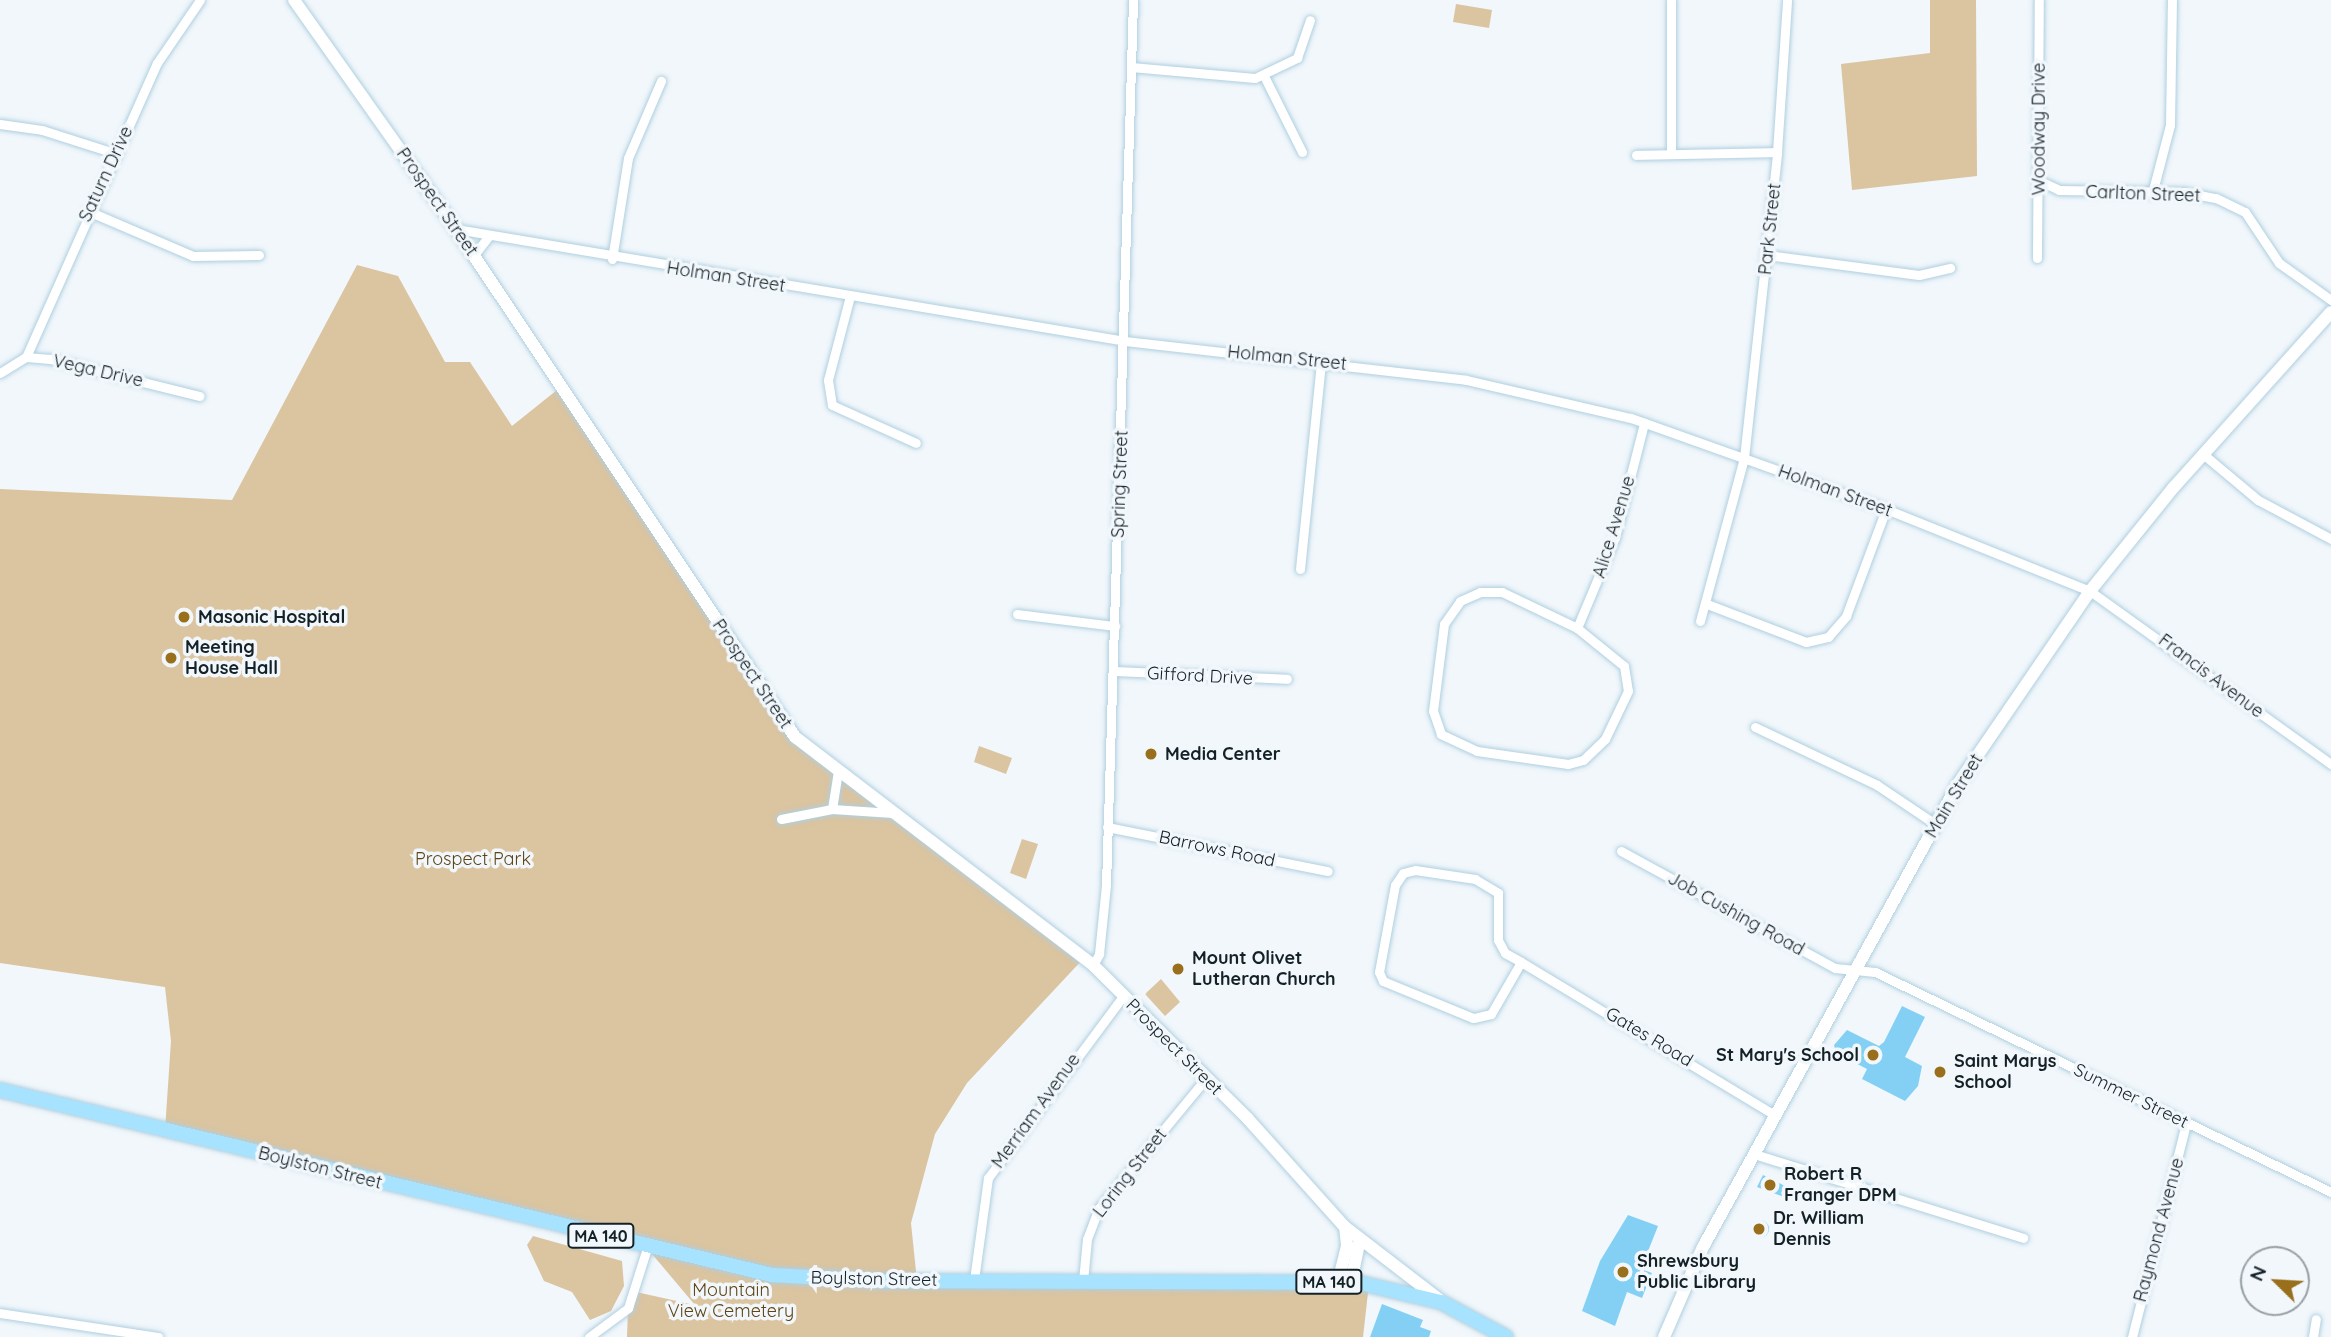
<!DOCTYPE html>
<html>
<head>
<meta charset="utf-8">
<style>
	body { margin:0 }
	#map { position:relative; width:2331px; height:1337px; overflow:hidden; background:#f1f7fb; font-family:Quicksand,sans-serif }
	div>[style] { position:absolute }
	.green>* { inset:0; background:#dbc4a0 }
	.building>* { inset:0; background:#84d0f5 }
	.round { border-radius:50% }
	.roads { filter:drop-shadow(0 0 2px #afcfe0) drop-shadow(0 0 2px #afcfe0) }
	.minor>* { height:9px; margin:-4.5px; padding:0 4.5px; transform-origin:4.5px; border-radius:4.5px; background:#fff }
	.tertiary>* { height:12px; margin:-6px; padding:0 6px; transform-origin:6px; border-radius:6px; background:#fff }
	.secondary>* { height:12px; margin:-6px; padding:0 6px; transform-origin:6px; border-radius:6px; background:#fff }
	.primary>* { height:14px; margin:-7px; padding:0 7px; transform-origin:7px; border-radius:7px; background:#a7e3fe }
	.dots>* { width:19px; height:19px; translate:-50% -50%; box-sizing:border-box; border:4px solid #f1f7fb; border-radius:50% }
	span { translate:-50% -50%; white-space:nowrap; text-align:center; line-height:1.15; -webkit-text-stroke:7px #f1f7fb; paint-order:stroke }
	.shield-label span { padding:2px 5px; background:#f1f7fb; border:2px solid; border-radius:5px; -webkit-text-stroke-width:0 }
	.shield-label { font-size:16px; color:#142127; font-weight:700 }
	.street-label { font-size:18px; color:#142127 }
	.poi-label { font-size:18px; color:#142127; font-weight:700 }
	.left { translate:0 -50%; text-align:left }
	.right { translate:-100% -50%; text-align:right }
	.park-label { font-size:18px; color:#5f4515 }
	.north { position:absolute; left:2240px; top:1246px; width:70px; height:70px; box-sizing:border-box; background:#f1f7fb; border:2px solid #99a1a6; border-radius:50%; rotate:294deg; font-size:19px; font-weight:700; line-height:28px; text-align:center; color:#142127 }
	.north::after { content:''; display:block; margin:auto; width:24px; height:32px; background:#996f1c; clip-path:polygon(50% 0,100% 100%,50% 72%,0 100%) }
</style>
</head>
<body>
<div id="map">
	<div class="green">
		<i style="clip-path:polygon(1930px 0,1976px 0,1977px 176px,1852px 190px,1841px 64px,1930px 53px)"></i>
		<i style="clip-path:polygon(1456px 4px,1492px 10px,1489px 28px,1453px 22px)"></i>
		<i style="clip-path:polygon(357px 265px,398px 276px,445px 362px,470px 362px,512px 426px,562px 386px,778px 717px,1084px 958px,967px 1083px,935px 1134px,911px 1223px,917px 1281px,1369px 1284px,1363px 1337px,627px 1337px,628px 1308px,636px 1292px,695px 1305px,647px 1248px,165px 1130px,171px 1041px,165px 987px,0 963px,0 489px,232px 500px)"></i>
		<i style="clip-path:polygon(979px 746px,1012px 758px,1006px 774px,974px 762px)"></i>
		<i style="clip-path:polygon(1022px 839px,1038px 844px,1026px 879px,1010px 873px)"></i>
		<i style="clip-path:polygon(1161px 979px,1180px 1002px,1165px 1016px,1145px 994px)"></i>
		<i style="clip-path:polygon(533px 1236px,622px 1261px,624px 1286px,611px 1311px,590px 1320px,572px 1292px,544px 1281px,527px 1245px)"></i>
	</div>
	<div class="building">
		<i style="clip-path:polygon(1902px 1006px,1925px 1017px,1905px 1057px,1922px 1066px,1918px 1086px,1905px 1101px,1862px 1079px,1867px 1069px,1836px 1053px,1834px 1045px,1847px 1030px,1879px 1046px,1884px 1042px)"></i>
		<i style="clip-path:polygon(1763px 1175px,1787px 1187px,1784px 1197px,1757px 1187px)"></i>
		<i style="clip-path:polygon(1628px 1215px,1658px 1226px,1641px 1269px,1652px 1273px,1642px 1298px,1627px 1292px,1615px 1326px,1582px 1311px,1600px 1261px)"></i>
		<i class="round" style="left:1751px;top:1220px;width:18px;height:18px"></i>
		<i style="clip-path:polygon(1382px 1304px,1423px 1320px,1420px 1327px,1431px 1331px,1429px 1337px,1370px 1337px)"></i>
	</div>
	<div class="roads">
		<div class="minor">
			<i style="left:1671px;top:0;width:153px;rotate:90deg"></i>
			<i style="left:1131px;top:67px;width:124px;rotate:5.1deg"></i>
			<i style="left:1255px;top:78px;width:47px;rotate:-25.5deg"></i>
			<i style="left:1297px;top:58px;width:40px;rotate:-71.1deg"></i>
			<i style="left:1264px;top:76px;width:85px;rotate:63.4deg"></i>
			<i style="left:0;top:124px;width:42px;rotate:8.1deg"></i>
			<i style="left:42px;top:130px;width:79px;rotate:17.7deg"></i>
			<i style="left:1636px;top:155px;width:141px;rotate:-1.2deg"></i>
			<i style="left:2040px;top:181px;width:21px;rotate:25deg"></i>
			<i style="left:2059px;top:190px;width:125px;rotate:0.9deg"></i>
			<i style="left:2184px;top:192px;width:33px;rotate:11deg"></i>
			<i style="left:2216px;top:198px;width:32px;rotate:26deg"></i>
			<i style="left:2245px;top:212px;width:61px;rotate:56.3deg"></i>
			<i style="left:2279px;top:263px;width:64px;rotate:35.4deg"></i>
			<i style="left:2152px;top:194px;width:71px;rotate:-75.4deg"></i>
			<i style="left:2170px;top:125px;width:125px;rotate:-89.1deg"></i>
			<i style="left:88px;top:211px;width:114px;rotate:23.2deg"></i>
			<i style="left:193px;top:256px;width:66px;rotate:-0.9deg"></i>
			<i style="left:456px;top:229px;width:678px;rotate:9.5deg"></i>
			<i style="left:1125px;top:341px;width:343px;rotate:6.5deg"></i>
			<i style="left:1466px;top:380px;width:169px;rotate:13deg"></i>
			<i style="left:1631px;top:418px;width:271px;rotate:19.6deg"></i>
			<i style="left:1886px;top:509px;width:220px;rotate:21.9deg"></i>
			<i style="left:2090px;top:591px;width:297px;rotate:35.7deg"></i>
			<i style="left:474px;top:255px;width:24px;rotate:-52deg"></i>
			<i style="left:1767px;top:255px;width:153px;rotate:7.5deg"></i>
			<i style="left:1919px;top:275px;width:32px;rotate:-13deg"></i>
			<i style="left:2037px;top:258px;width:258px;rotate:-89.6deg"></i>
			<i style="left:612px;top:259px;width:102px;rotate:-81deg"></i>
			<i style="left:628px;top:158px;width:84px;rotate:-66.8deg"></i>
			<i style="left:850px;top:296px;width:87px;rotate:104.7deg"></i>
			<i style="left:828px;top:380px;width:25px;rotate:81deg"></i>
			<i style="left:832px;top:405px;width:92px;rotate:24.3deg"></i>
			<i style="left:26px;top:357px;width:322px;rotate:-66deg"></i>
			<i style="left:157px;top:63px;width:76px;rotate:-55.7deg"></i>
			<i style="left:0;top:373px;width:31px;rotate:-32deg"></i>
			<i style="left:26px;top:357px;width:24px;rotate:5deg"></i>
			<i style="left:50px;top:359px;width:154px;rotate:13.9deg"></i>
			<i style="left:2203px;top:454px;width:72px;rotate:39.9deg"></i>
			<i style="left:2258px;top:500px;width:83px;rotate:28.1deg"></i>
			<i style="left:1300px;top:569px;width:209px;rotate:-84.2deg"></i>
			<i style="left:1480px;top:592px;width:22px"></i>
			<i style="left:1502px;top:592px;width:83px;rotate:25.6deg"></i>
			<i style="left:1577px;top:628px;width:60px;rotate:39deg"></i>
			<i style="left:1624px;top:666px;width:25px;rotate:81deg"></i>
			<i style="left:1628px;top:691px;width:53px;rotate:115.6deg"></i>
			<i style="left:1605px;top:739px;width:30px;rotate:136deg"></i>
			<i style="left:1583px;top:760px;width:16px;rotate:165deg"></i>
			<i style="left:1568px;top:764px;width:92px;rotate:-171.9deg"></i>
			<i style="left:1477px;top:751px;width:40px;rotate:-155deg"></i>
			<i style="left:1441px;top:734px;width:24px;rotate:-109deg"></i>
			<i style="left:1433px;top:711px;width:88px;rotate:-82.8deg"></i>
			<i style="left:1444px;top:624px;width:28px;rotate:-55deg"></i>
			<i style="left:1460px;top:601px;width:22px;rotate:-24deg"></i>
			<i style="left:1707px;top:604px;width:106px;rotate:21deg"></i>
			<i style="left:1806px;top:642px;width:23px;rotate:-13deg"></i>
			<i style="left:1828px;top:637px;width:28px;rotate:-49deg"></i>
			<i style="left:1846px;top:616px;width:114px;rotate:-69.5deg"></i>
			<i style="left:1017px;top:614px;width:99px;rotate:7deg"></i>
			<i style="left:1700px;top:621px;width:169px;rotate:-74.9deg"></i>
			<i style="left:1744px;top:458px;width:308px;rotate:-83.8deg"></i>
			<i style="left:1777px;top:152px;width:152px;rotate:-86.2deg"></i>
			<i style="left:1577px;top:628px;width:99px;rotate:-67.3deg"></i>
			<i style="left:1615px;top:537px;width:118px;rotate:-75.7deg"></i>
			<i style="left:1114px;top:671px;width:173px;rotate:2.6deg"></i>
			<i style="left:1755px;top:727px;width:135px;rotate:25.4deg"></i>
			<i style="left:1877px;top:785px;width:70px;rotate:33.9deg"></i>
			<i style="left:832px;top:809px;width:38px;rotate:-81deg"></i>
			<i style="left:781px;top:819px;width:52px;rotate:-11.1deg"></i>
			<i style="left:832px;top:809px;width:61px;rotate:3.8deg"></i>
			<i style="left:1107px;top:827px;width:225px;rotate:11.3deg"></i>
			<i style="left:1621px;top:851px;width:244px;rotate:28.7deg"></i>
			<i style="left:1835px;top:968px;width:40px;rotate:5.7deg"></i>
			<i style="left:1875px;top:972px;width:506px;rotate:25.76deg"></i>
			<i style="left:1415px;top:870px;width:61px;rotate:8.5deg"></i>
			<i style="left:1475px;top:879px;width:27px;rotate:31deg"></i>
			<i style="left:1498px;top:893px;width:47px;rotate:90deg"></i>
			<i style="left:1498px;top:940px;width:15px;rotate:62deg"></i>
			<i style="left:1505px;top:953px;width:18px;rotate:29deg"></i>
			<i style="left:1521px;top:962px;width:60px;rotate:120deg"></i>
			<i style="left:1491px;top:1014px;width:18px;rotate:167deg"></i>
			<i style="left:1473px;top:1018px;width:97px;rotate:-157.7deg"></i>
			<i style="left:1383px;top:981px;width:10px;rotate:-114deg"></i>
			<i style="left:1379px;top:972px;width:88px;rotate:-79.6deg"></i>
			<i style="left:1395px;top:885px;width:14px;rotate:-56deg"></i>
			<i style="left:1403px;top:873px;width:12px;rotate:-14deg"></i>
			<i style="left:1521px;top:962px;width:297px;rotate:31.1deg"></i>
			<i style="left:1093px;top:965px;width:13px;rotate:-61deg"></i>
			<i style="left:1099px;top:954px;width:69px;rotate:-84.2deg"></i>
			<i style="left:1106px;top:885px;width:885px;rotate:-88.25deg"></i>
			<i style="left:1754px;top:1154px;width:282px;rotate:17.3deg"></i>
			<i style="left:974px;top:1280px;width:103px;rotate:-82.2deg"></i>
			<i style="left:988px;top:1178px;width:227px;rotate:-53.4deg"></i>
			<i style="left:1083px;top:1281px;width:42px;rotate:-84.6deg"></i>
			<i style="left:1087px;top:1239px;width:33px;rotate:-69deg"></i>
			<i style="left:1099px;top:1208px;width:168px;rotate:-50.5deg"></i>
			<i style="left:0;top:1313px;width:160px;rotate:8.6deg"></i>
			<i style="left:589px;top:1337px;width:49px;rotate:-36.6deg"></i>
			<i style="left:628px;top:1308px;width:63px;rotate:-72.4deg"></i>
			<i style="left:2132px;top:1337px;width:221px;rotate:-75.8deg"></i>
			<i style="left:2313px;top:1337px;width:18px;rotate:-81deg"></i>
		</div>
		<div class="tertiary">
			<i style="left:294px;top:0;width:281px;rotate:54.7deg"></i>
			<i style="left:456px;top:229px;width:611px;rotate:56.28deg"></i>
			<i style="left:795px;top:737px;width:375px;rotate:37.4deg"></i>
			<i style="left:1093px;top:965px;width:218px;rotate:44.8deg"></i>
			<i style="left:1248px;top:1119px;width:145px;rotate:48.1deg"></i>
			<i style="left:1345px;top:1227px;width:121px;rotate:37.6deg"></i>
			<i style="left:1338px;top:1282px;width:38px;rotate:-76deg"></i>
			<i style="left:1347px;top:1245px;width:18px;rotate:-96deg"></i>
			<i style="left:1351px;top:1282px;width:44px;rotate:-78.2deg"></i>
		</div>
		<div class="secondary">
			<i style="left:1664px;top:1337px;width:98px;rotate:-66.6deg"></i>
			<i style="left:1703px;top:1247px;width:529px;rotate:-61.16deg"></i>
			<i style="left:1958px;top:784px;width:234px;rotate:-55.6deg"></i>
			<i style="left:2090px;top:591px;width:134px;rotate:-51.1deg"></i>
			<i style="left:2174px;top:487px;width:235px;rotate:-48.1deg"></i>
		</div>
		<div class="primary">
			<i style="left:0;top:1090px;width:794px;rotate:13.48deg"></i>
			<i style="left:772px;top:1275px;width:108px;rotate:3.2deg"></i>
			<i style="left:880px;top:1281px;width:480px;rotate:0.2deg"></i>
			<i style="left:1360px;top:1283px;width:83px;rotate:13.2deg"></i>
			<i style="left:1441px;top:1302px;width:74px;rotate:28.3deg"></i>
		</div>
	</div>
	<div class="dots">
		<i style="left:184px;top:617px;background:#996f1c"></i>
		<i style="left:171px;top:658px;background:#996f1c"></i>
		<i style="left:1151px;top:754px;background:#996f1c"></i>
		<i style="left:1178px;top:969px;background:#996f1c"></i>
		<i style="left:1873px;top:1055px;background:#996f1c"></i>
		<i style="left:1940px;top:1072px;background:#996f1c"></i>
		<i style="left:1770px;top:1185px;background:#996f1c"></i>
		<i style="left:1759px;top:1229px;background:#996f1c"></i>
		<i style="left:1623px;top:1272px;background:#996f1c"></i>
	</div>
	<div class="shield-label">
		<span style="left:601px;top:1236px">MA 140</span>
		<span style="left:1329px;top:1282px">MA 140</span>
	</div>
	<div class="street-label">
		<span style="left:2039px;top:129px;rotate:-90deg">Woodway Drive</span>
		<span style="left:106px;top:174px;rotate:-65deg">Saturn Drive</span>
		<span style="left:2143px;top:194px;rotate:2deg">Carlton Street</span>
		<span style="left:437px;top:202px;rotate:55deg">Prospect Street</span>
		<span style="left:1770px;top:229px;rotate:-84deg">Park Street</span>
		<span style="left:726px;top:277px;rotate:9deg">Holman Street</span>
		<span style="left:1287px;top:358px;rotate:6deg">Holman Street</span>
		<span style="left:98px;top:371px;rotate:13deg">Vega Drive</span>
		<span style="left:1120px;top:484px;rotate:-88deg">Spring Street</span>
		<span style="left:1835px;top:491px;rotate:20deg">Holman Street</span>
		<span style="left:1614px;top:527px;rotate:-73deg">Alice Avenue</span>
		<span style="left:752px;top:674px;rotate:56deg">Prospect Street</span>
		<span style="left:1200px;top:676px;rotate:3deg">Gifford Drive</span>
		<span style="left:2211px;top:676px;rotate:37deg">Francis Avenue</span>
		<span style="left:1954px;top:796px;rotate:-59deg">Main Street</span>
		<span style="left:1217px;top:849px;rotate:12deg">Barrows Road</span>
		<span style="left:1736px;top:914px;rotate:29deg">Job Cushing Road</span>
		<span style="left:1649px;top:1037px;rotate:31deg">Gates Road</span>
		<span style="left:1174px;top:1047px;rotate:45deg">Prospect Street</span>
		<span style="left:2131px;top:1096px;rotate:26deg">Summer Street</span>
		<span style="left:1036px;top:1111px;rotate:-54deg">Merriam Avenue</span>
		<span style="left:320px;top:1168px;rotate:14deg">Boylston Street</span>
		<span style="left:1130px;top:1173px;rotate:-52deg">Loring Street</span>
		<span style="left:2159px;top:1230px;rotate:-75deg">Raymond Avenue</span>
		<span style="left:874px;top:1279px;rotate:1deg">Boylston Street</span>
	</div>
	<div class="poi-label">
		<span class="left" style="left:198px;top:617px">Masonic Hospital</span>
		<span class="left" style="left:185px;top:658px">Meeting<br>House Hall</span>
		<span class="left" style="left:1165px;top:754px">Media Center</span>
		<span class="left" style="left:1192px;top:969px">Mount Olivet<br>Lutheran Church</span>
		<span class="right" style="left:1859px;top:1055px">St Mary's School</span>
		<span class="left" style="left:1954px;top:1072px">Saint Marys<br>School</span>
		<span class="left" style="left:1784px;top:1185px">Robert R<br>Franger DPM</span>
		<span class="left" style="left:1773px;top:1229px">Dr. William<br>Dennis</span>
		<span class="left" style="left:1637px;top:1272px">Shrewsbury<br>Public Library</span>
	</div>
	<div class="park-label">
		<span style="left:473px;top:859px">Prospect Park</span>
		<span style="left:731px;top:1301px">Mountain<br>View Cemetery</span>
	</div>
	<div class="north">N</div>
</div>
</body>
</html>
